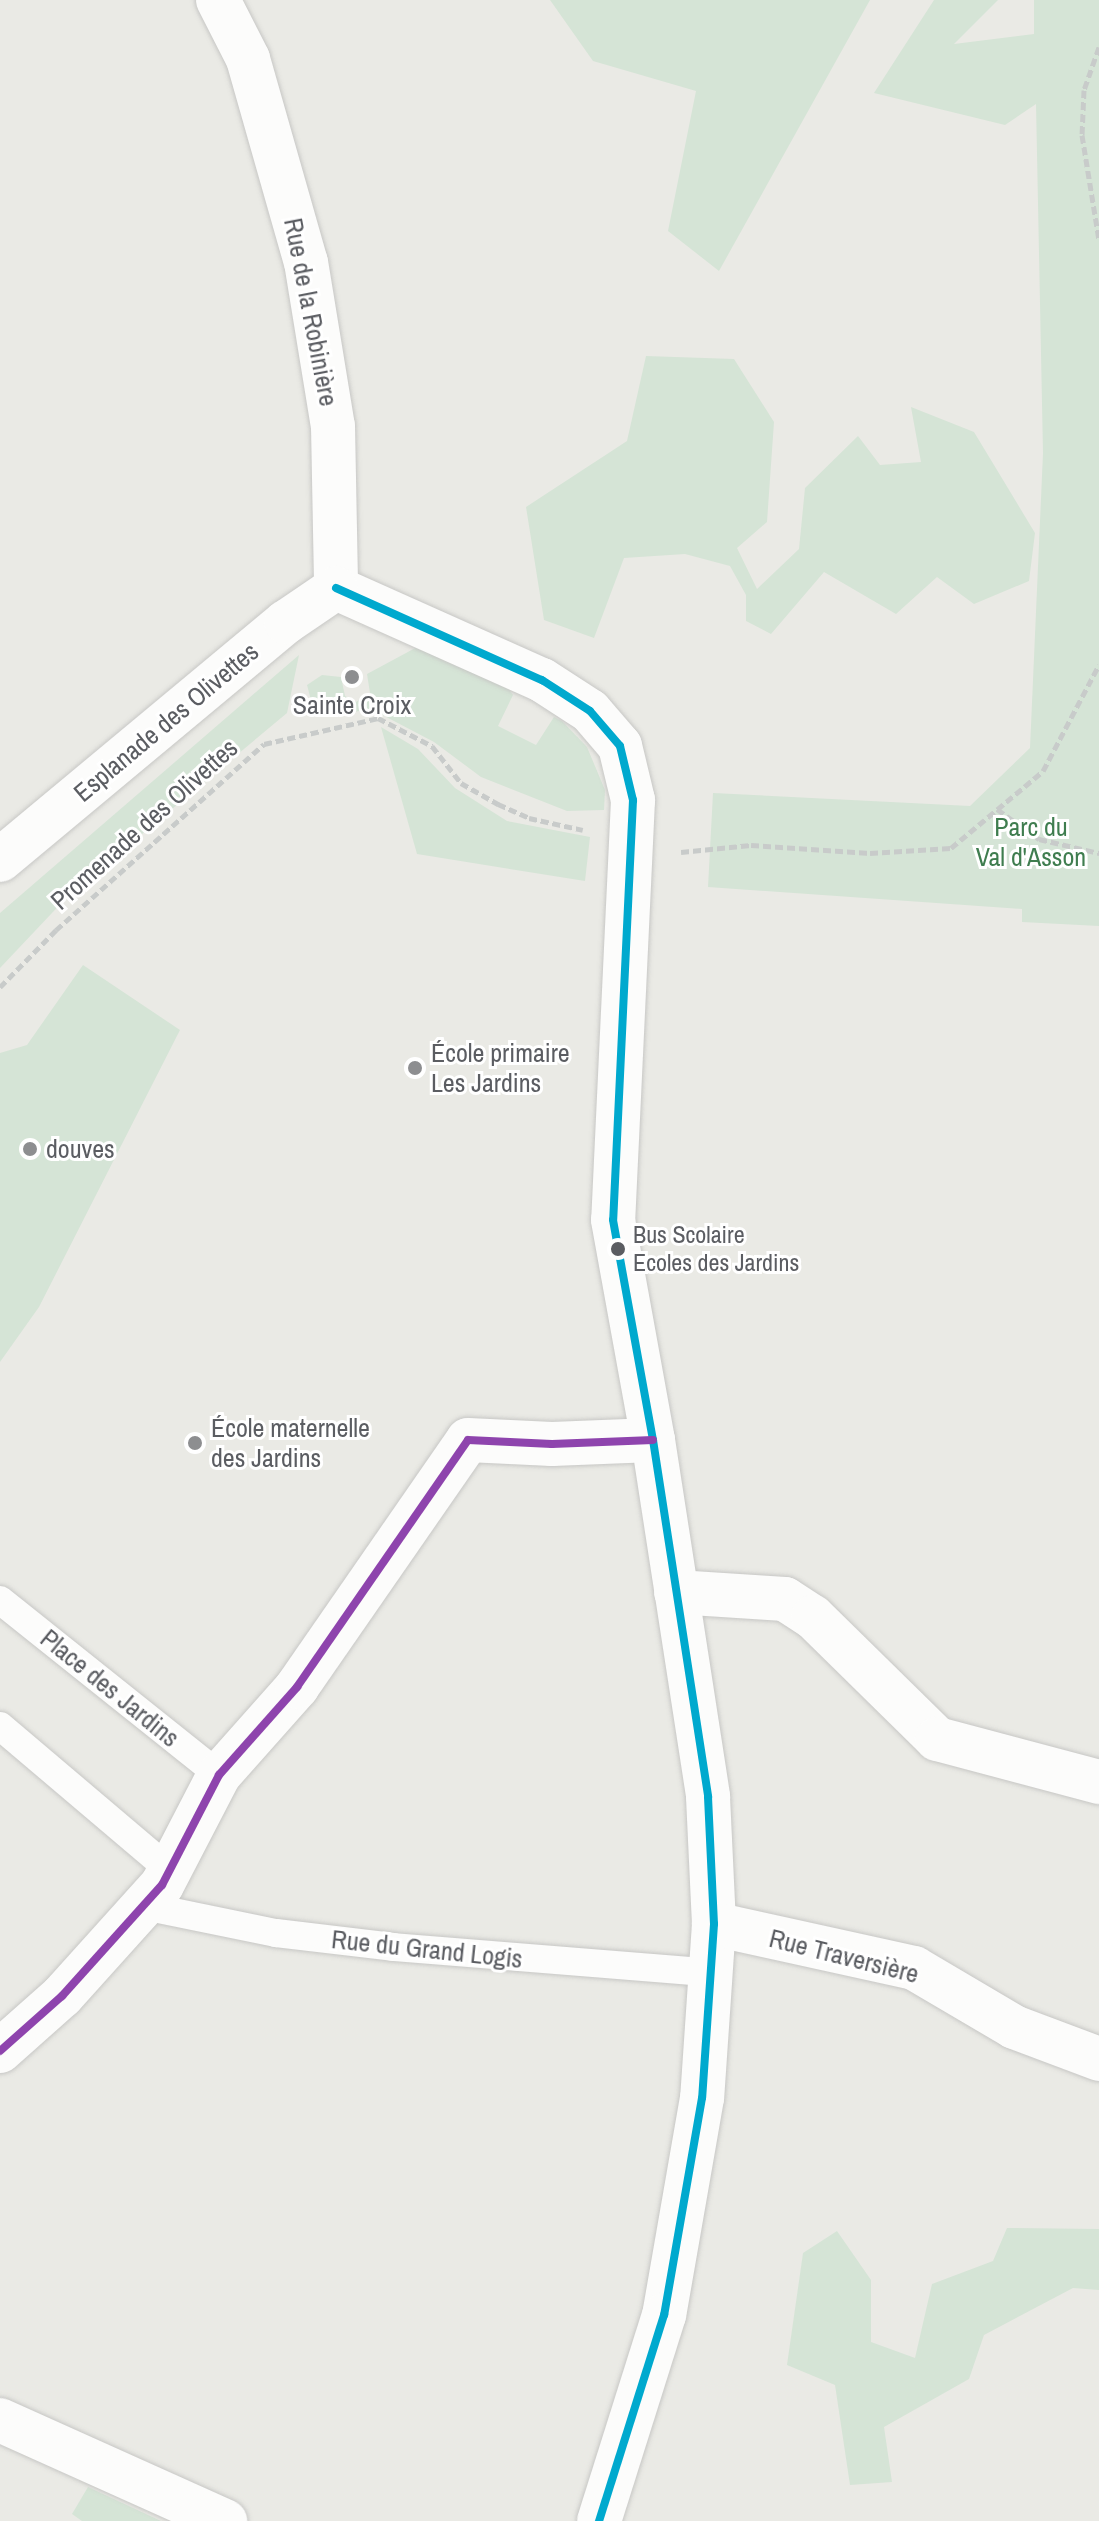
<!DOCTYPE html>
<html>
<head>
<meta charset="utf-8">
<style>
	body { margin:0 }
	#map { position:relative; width:1099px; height:2521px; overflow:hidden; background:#eaeae5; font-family:"Archivo Narrow",sans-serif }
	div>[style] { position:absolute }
	.green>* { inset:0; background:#d5e4d6 }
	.path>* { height:5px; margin-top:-2.5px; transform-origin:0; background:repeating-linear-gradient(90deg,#c8cbca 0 8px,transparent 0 12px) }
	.roads { filter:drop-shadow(0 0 2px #c7c7c5) drop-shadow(0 0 2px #c7c7c5) }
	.lane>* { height:28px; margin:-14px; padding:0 14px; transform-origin:14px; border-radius:14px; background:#fcfcfb }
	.street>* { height:44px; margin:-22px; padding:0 22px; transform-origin:22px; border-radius:22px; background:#fcfcfb }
	.bus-1>* { height:8px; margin:-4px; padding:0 4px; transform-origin:4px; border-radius:4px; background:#00a9ce }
	.bus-2>* { height:8px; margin:-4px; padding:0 4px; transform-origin:4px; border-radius:4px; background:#8e44ad }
	.dots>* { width:22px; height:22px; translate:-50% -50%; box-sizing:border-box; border:4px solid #fff; border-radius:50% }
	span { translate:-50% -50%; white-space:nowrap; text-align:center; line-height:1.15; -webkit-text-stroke:6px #fff; paint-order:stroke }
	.bus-label { font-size:24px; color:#5b5d62 }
	.left { translate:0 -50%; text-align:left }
	.street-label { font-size:26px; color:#5b5d62 }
	.poi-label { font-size:26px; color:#5b5d62 }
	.park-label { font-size:26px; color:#3f7d4f }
</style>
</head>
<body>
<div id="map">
	<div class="green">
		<i style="clip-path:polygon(550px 0,870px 0,719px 271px,668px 231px,696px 91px,593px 61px)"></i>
		<i style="clip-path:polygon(934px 0,998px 0,954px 44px,1034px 34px,1034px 0,1099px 0,1099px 926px,1022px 922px,1022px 909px,708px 887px,713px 793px,970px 806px,1030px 748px,1043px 453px,1036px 104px,1005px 125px,874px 93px)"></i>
		<i style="clip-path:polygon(646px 356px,734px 359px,774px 422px,767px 522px,737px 548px,757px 589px,799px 549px,805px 488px,858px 436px,880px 465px,921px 462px,911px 407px,974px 432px,1035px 533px,1029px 581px,974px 604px,937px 577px,896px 614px,824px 572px,771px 634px,746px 621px,746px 595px,730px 566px,685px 554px,624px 558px,594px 638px,544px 620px,526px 507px,627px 441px)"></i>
		<i style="clip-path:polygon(419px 646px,505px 684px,513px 695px,498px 726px,536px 745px,554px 717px,562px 721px,587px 747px,605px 790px,604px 810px,567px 811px,481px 777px,434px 742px,373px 710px,326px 714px,312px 704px,307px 685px,322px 675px,341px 677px,345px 696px,356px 702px,370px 693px,367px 674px)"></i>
		<i style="clip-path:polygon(299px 655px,287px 713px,69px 895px,0 968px,0 913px)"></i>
		<i style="clip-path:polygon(381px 727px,418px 749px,455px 788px,507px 821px,590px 837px,585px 881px,417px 854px)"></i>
		<i style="clip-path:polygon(83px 965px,180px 1030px,39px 1307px,0 1362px,0 1053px,27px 1045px)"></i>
		<i style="clip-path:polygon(1007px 2228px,1099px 2229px,1099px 2290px,1073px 2288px,984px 2335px,969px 2379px,884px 2427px,892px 2482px,850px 2485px,835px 2385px,787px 2365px,803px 2253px,837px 2231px,871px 2280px,871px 2342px,915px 2358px,932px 2284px,993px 2261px)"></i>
		<i style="clip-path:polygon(88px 2487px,161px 2521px,82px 2521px,72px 2514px)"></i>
	</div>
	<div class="path">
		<i style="left:1099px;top:47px;width:46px;rotate:109.2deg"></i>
		<i style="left:1084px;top:90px;width:45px;rotate:92.5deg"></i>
		<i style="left:1082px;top:135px;width:106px;rotate:80.8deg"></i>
		<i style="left:997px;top:809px;width:52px;rotate:35.5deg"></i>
		<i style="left:1039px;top:839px;width:62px;rotate:13.1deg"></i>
		<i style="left:681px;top:852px;width:70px;rotate:-5.7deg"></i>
		<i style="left:751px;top:845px;width:119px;rotate:3.8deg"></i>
		<i style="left:870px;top:853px;width:81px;rotate:-3.5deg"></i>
		<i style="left:951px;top:848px;width:120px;rotate:-39.9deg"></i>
		<i style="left:1043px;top:771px;width:120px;rotate:-62.2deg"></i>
		<i style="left:0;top:987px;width:80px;rotate:-45.5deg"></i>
		<i style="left:56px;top:930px;width:279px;rotate:-41.8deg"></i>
		<i style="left:264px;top:744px;width:117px;rotate:-12.8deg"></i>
		<i style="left:378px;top:718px;width:61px;rotate:27.4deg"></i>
		<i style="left:432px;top:746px;width:47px;rotate:51.9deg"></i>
		<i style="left:461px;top:783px;width:43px;rotate:29.6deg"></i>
		<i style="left:498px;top:804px;width:34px;rotate:24deg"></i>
		<i style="left:529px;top:818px;width:55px;rotate:12.5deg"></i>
	</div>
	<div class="roads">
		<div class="lane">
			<i style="left:0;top:1600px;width:280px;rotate:38.6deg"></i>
			<i style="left:0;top:1726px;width:223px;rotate:40.3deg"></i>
			<i style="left:144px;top:1906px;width:135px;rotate:11.6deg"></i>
			<i style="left:276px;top:1933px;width:118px;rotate:6.8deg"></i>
			<i style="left:393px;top:1947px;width:321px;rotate:4.6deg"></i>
		</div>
		<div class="street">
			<i style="left:218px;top:0;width:66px;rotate:63deg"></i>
			<i style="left:248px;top:59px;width:211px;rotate:74.1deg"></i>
			<i style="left:306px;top:262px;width:166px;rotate:80.7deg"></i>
			<i style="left:333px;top:426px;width:162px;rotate:88.9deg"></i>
			<i style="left:336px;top:588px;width:226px;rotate:24.1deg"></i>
			<i style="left:542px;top:680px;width:57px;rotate:32.9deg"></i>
			<i style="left:590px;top:711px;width:46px;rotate:49.4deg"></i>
			<i style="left:620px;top:746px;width:56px;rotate:76.5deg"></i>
			<i style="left:633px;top:800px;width:420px;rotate:92.7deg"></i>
			<i style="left:613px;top:1220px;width:224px;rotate:79.7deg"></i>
			<i style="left:653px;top:1440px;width:361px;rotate:81.2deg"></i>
			<i style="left:708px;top:1797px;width:127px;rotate:87.3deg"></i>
			<i style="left:714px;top:1924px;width:174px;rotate:93.9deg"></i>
			<i style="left:702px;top:2098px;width:220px;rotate:99.9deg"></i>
			<i style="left:664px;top:2315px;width:216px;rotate:107.5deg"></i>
			<i style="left:0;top:860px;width:372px;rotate:-39.8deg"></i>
			<i style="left:286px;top:622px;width:60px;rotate:-34.2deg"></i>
			<i style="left:676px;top:1592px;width:109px;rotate:3.7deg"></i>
			<i style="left:785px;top:1599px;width:33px;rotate:33deg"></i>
			<i style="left:813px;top:1617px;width:174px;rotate:44.5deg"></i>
			<i style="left:937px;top:1739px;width:168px;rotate:14.9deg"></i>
			<i style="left:714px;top:1924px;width:205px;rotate:12.4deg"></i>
			<i style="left:914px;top:1968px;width:116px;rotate:30.5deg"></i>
			<i style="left:1014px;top:2027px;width:91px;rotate:20.6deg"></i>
			<i style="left:0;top:2051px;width:83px;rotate:-41.6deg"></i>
			<i style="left:62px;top:1996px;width:149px;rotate:-48deg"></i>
			<i style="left:162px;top:1885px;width:124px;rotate:-62.6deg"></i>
			<i style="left:219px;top:1775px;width:118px;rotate:-48.4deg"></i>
			<i style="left:297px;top:1687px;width:300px;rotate:-55.3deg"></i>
			<i style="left:468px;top:1440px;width:84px;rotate:2.7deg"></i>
			<i style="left:552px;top:1444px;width:101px;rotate:-2.3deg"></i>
			<i style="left:0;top:2420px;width:247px;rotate:24.2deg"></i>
		</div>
	</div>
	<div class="bus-1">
		<i style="left:336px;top:588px;width:226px;rotate:24.1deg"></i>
		<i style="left:542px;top:680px;width:57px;rotate:32.9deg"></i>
		<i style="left:590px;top:711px;width:46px;rotate:49.4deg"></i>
		<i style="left:620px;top:746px;width:56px;rotate:76.5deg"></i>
		<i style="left:633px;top:800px;width:420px;rotate:92.7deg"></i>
		<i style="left:613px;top:1220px;width:224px;rotate:79.7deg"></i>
		<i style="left:653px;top:1440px;width:361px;rotate:81.2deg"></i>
		<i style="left:708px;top:1797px;width:127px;rotate:87.3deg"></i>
		<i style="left:714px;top:1924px;width:174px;rotate:93.9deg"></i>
		<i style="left:702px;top:2098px;width:220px;rotate:99.9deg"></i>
		<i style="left:664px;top:2315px;width:216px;rotate:107.5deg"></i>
	</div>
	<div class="bus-2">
		<i style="left:0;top:2051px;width:83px;rotate:-41.6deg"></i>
		<i style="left:62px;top:1996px;width:149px;rotate:-48deg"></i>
		<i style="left:162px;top:1885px;width:124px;rotate:-62.6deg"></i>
		<i style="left:219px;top:1775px;width:118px;rotate:-48.4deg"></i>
		<i style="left:297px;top:1687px;width:300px;rotate:-55.3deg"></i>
		<i style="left:468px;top:1440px;width:84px;rotate:2.7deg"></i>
		<i style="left:552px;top:1444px;width:101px;rotate:-2.3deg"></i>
	</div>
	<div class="dots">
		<i style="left:352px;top:677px;background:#8d8e90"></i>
		<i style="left:415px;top:1068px;background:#8d8e90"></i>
		<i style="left:30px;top:1149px;background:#8d8e90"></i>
		<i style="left:618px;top:1249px;background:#5b5d62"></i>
		<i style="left:195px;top:1443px;background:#8d8e90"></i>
	</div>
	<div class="bus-label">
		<span class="left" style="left:633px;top:1249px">Bus Scolaire<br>Ecoles des Jardins</span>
	</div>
	<div class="street-label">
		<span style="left:311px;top:312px;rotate:79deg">Rue de la Robinière</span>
		<span style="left:166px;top:722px;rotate:-40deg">Esplanade des Olivettes</span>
		<span style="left:144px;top:824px;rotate:-42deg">Promenade des Olivettes</span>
		<span style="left:110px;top:1688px;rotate:39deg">Place des Jardins</span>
		<span style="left:427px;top:1949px;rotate:6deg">Rue du Grand Logis</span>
		<span style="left:844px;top:1956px;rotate:14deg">Rue Traversière</span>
	</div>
	<div class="poi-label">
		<span style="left:352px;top:705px">Sainte Croix</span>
		<span class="left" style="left:431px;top:1068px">École primaire<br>Les Jardins</span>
		<span class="left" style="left:46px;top:1149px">douves</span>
		<span class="left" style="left:211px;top:1443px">École maternelle<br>des Jardins</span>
	</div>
	<div class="park-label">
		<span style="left:1031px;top:842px">Parc du<br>Val d'Asson</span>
	</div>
</div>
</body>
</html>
